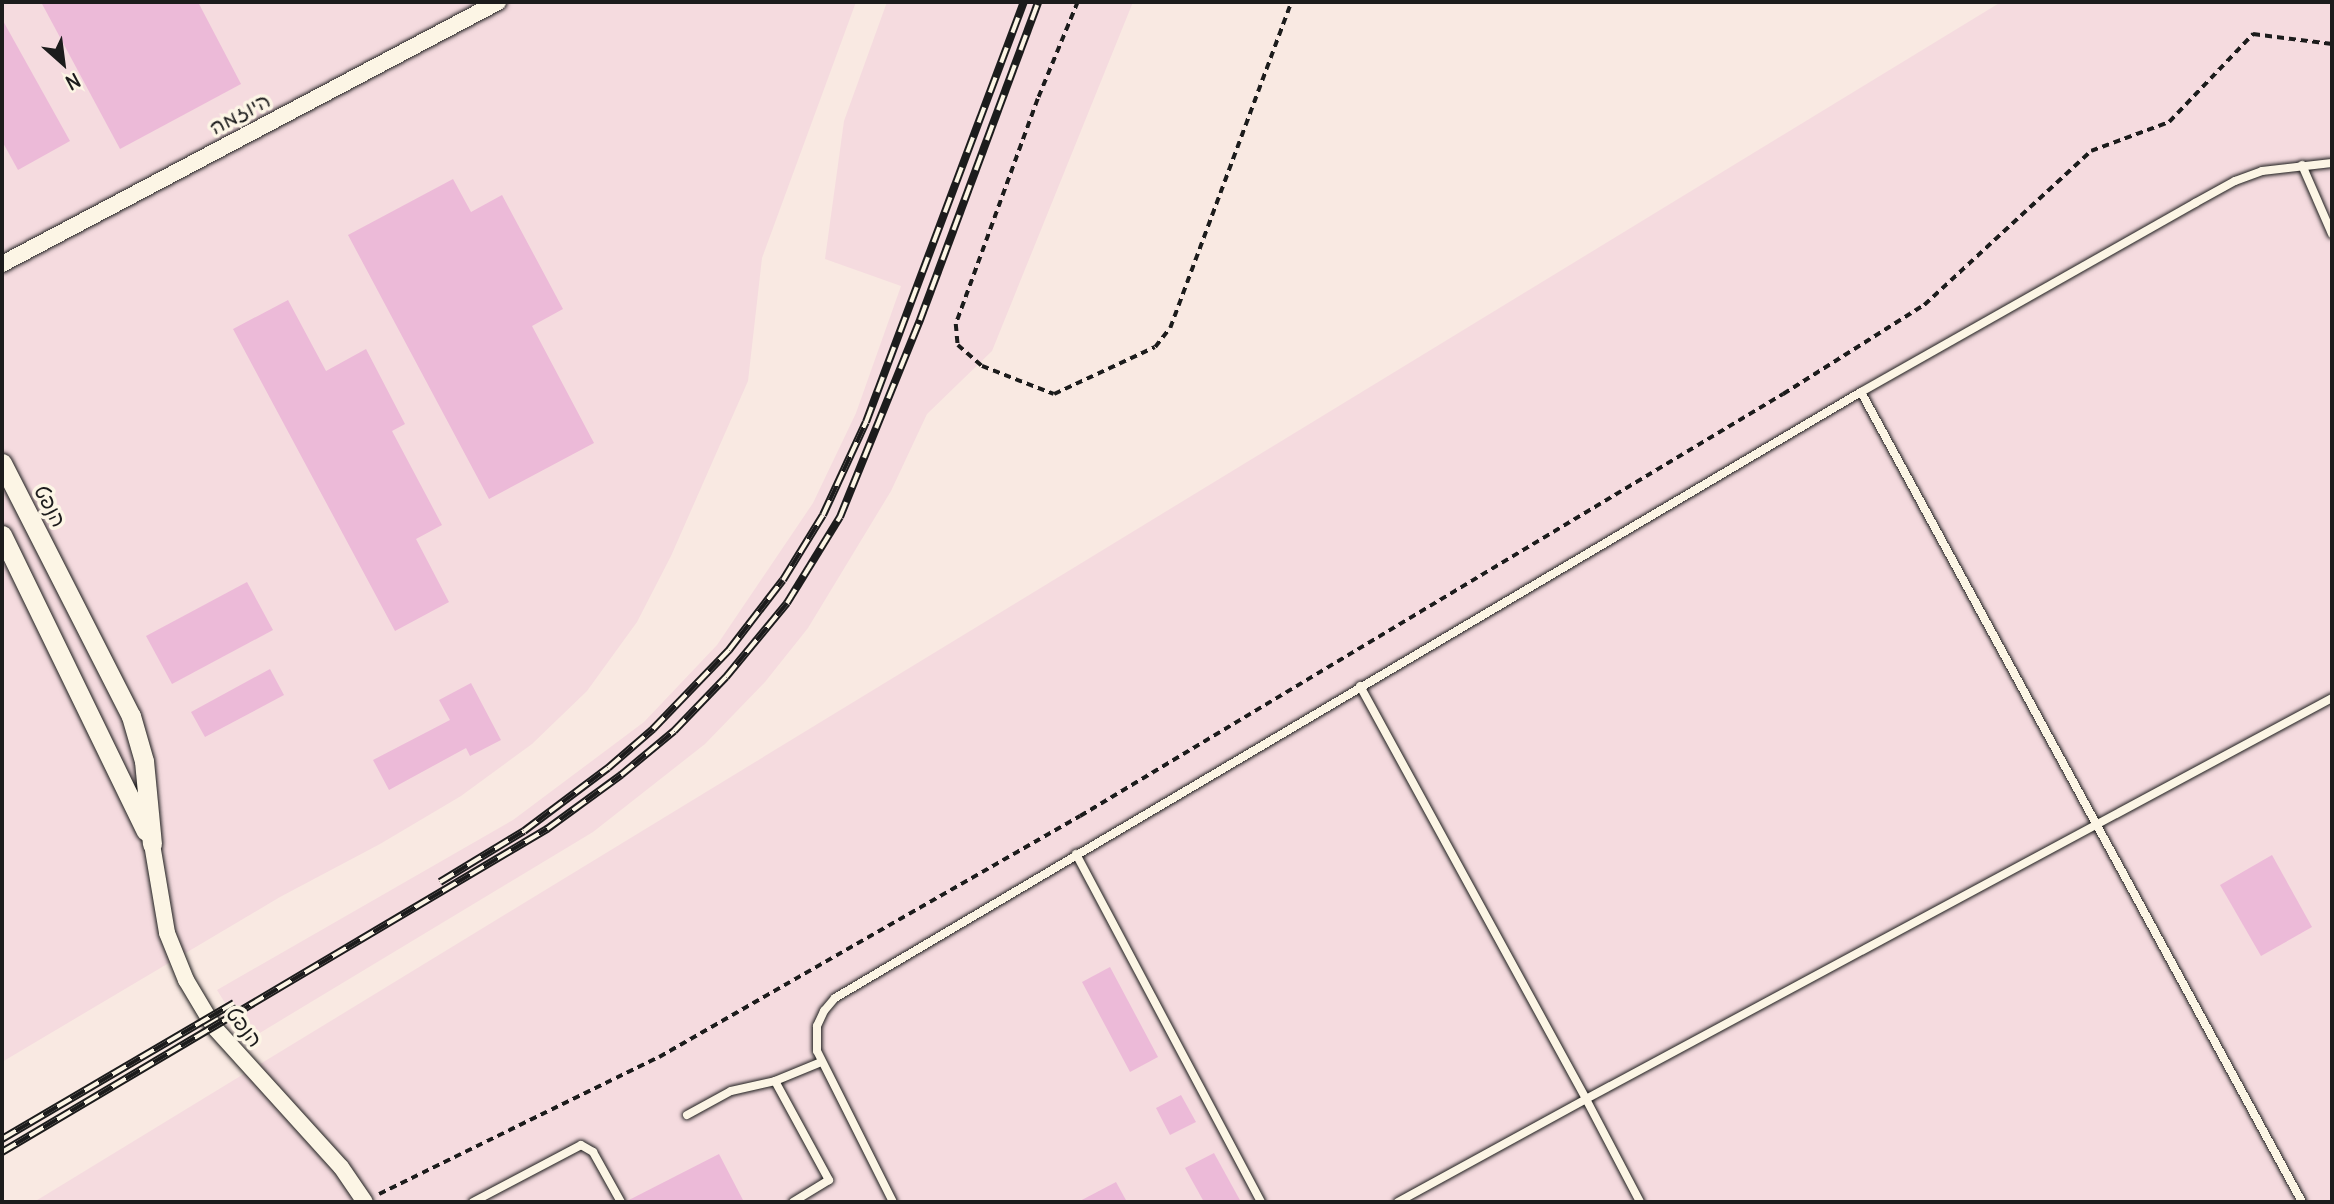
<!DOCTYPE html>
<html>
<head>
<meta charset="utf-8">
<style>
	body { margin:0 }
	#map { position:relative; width:2334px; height:1204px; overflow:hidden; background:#f9e9e2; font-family:Delius,"Playpen Sans Hebrew",sans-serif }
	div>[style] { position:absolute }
	.built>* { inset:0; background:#f5dbdf }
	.building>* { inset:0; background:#ecbad8 }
	.path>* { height:3.5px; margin-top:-1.75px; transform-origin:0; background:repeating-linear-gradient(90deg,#1c1c1c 0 7px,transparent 0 12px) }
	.roads { filter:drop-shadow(0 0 2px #1c1c1c) drop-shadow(0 0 2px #1c1c1c) }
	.service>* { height:8px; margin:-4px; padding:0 4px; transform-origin:4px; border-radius:4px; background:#fcf5e5 }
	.minor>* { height:16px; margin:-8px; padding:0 8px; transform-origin:8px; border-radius:8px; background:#fcf5e5 }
	.tertiary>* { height:19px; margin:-9.5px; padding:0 9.5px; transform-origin:9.5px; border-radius:9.5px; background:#fcf5e5 }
	.rail>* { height:8px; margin-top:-4px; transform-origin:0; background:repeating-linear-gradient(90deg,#fcf5e5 0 16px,#1c1c1c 0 32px); box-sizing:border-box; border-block:2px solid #1c1c1c }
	span { translate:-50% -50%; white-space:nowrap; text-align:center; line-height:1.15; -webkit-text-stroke:7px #fcf5e5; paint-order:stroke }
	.street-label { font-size:21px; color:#1c1c1c }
	.frame { position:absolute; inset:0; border:4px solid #1c1c1c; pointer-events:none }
	.north { position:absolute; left:28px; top:28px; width:70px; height:70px; -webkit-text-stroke:5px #fcf5e5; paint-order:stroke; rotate:152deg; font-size:19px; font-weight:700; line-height:28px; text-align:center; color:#1c1c1c }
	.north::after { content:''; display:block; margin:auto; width:24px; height:32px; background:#1c1c1c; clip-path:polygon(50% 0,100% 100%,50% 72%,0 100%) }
</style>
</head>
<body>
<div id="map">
	<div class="built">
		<i style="clip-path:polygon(2px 2px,856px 2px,762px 258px,748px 381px,671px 556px,637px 622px,587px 691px,532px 744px,461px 796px,380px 844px,280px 897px,2px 1062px)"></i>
		<i style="clip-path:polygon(887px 2px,1133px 2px,992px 351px,927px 414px,891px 491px,808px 628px,765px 682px,705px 744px,593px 832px,248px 1040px,217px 990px,513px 820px,644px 722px,717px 645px,813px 503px,856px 413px,901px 286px,825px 259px,844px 121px)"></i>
		<i style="clip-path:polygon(2001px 2px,2332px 2px,2332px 1202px,34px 1202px)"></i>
	</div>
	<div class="building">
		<i style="clip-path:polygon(41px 2px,198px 2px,241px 84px,120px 149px)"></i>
		<i style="clip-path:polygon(2px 19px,70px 141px,18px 170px,2px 141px)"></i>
		<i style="clip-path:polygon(453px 179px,471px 212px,502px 195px,563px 309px,532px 326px,594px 443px,489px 499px,348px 235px)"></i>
		<i style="clip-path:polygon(288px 300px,326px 371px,366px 349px,405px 424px,392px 431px,442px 525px,416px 539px,449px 602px,395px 631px,233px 329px)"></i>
		<i style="clip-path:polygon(247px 582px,273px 630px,172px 684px,146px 636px)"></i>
		<i style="clip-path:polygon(270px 669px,284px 695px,205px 737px,191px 712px)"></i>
		<i style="clip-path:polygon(471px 683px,501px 740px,470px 756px,466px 748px,389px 790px,373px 760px,450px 720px,439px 700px)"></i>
		<i style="clip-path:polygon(2272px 855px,2312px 927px,2261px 956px,2220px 885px)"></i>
		<i style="clip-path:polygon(1110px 967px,1158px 1057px,1130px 1072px,1082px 982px)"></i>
		<i style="clip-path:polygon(1181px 1095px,1196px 1122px,1170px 1135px,1156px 1108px)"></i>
		<i style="clip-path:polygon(1214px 1153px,1241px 1202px,1204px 1202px,1185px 1168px)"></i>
		<i style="clip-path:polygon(719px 1154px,744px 1202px,627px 1202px,627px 1201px)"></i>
		<i style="clip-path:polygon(1116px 1182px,1127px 1202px,1078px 1202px)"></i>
	</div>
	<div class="path">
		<i style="left:1078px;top:2px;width:105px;rotate:112.4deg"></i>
		<i style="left:1038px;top:99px;width:239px;rotate:110deg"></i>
		<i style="left:956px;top:324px;width:21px;rotate:85deg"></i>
		<i style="left:958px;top:345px;width:32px;rotate:41deg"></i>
		<i style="left:982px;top:366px;width:77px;rotate:21.3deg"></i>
		<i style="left:1054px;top:394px;width:111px;rotate:-25deg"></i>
		<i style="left:1155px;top:347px;width:24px;rotate:-52deg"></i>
		<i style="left:1170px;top:328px;width:348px;rotate:-69.6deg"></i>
		<i style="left:379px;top:1194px;width:312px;rotate:-26.1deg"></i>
		<i style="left:659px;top:1057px;width:485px;rotate:-29.8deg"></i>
		<i style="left:1080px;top:816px;width:820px;rotate:-30.98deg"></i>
		<i style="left:1783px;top:394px;width:167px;rotate:-32.3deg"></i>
		<i style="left:1924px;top:305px;width:227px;rotate:-42.7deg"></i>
		<i style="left:2091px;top:151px;width:83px;rotate:-20.4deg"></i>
		<i style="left:2169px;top:122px;width:122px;rotate:-46.3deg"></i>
		<i style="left:2253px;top:34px;width:80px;rotate:7.2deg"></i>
	</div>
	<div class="roads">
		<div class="service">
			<i style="left:2302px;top:165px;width:75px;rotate:66.5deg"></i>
			<i style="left:1861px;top:392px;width:922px;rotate:61.43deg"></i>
			<i style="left:1360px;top:686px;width:471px;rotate:61.3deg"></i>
			<i style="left:1586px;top:1099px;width:847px;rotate:-28.26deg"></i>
			<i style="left:1076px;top:854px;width:394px;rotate:62deg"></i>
			<i style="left:775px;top:1081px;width:113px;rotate:61.4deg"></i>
			<i style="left:829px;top:1180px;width:42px;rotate:148.6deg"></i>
			<i style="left:687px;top:1115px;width:50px;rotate:-28.6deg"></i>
			<i style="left:731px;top:1091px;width:45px;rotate:-12.8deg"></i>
			<i style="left:775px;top:1081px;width:50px;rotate:-22.4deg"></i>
			<i style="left:473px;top:1202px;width:122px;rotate:-27.8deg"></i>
			<i style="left:581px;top:1145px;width:14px;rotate:30deg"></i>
			<i style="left:593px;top:1152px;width:57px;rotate:60.8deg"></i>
			<i style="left:893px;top:1202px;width:169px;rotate:-116.7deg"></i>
			<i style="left:817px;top:1051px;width:25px;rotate:-90deg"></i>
			<i style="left:817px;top:1026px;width:17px;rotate:-65deg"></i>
			<i style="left:824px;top:1011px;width:17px;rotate:-50deg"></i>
			<i style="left:835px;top:998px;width:1192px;rotate:-30.57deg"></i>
			<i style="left:1861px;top:392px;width:384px;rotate:-29.5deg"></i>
			<i style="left:2195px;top:203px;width:46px;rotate:-28.8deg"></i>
			<i style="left:2235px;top:181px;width:29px;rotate:-20deg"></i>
			<i style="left:2262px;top:171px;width:70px;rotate:-6.5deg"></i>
			<i style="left:1398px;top:1202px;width:214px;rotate:-28.7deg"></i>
			<i style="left:1586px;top:1099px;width:116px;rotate:62.3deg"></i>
		</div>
		<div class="minor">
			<i style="left:2px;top:264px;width:561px;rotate:-27.84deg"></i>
			<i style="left:152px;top:844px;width:90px;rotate:80.4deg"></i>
			<i style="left:167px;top:933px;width:51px;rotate:68deg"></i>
			<i style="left:186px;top:980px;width:55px;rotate:59.2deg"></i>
			<i style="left:214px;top:1027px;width:189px;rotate:47.8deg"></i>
			<i style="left:341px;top:1167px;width:42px;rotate:55.6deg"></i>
		</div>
		<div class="tertiary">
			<i style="left:2px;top:463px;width:284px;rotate:63deg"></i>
			<i style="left:131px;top:716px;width:47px;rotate:73.9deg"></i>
			<i style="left:144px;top:761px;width:83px;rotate:84.5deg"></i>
			<i style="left:2px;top:535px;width:329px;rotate:64.1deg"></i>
		</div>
	</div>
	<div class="rail">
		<i style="left:440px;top:882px;width:98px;rotate:-31.3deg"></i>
		<i style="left:524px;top:831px;width:105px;rotate:-36.9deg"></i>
		<i style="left:608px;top:768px;width:60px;rotate:-40.9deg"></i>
		<i style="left:653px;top:729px;width:110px;rotate:-46.1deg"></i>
		<i style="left:729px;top:650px;width:88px;rotate:-52.4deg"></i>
		<i style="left:783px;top:580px;width:76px;rotate:-58.4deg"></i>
		<i style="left:823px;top:515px;width:102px;rotate:-65.2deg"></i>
		<i style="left:866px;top:422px;width:449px;rotate:-69.4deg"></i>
		<i style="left:2px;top:1139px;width:269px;rotate:-30.4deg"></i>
		<i style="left:2px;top:1152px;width:634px;rotate:-30.65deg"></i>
		<i style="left:547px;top:829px;width:92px;rotate:-36.1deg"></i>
		<i style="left:621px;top:775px;width:69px;rotate:-39.7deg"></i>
		<i style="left:674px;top:731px;width:75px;rotate:-46.1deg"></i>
		<i style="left:726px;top:677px;width:96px;rotate:-50.5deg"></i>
		<i style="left:787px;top:603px;width:101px;rotate:-58.4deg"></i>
		<i style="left:840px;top:517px;width:213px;rotate:-67.9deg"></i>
		<i style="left:920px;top:320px;width:339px;rotate:-69.6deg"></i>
	</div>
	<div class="street-label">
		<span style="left:240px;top:114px;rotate:-28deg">היוזמה</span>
		<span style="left:50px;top:506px;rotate:62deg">הנפט</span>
		<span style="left:244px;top:1027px;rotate:52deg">הנפט</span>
	</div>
	<div class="frame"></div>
	<div class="north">N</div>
</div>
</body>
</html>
